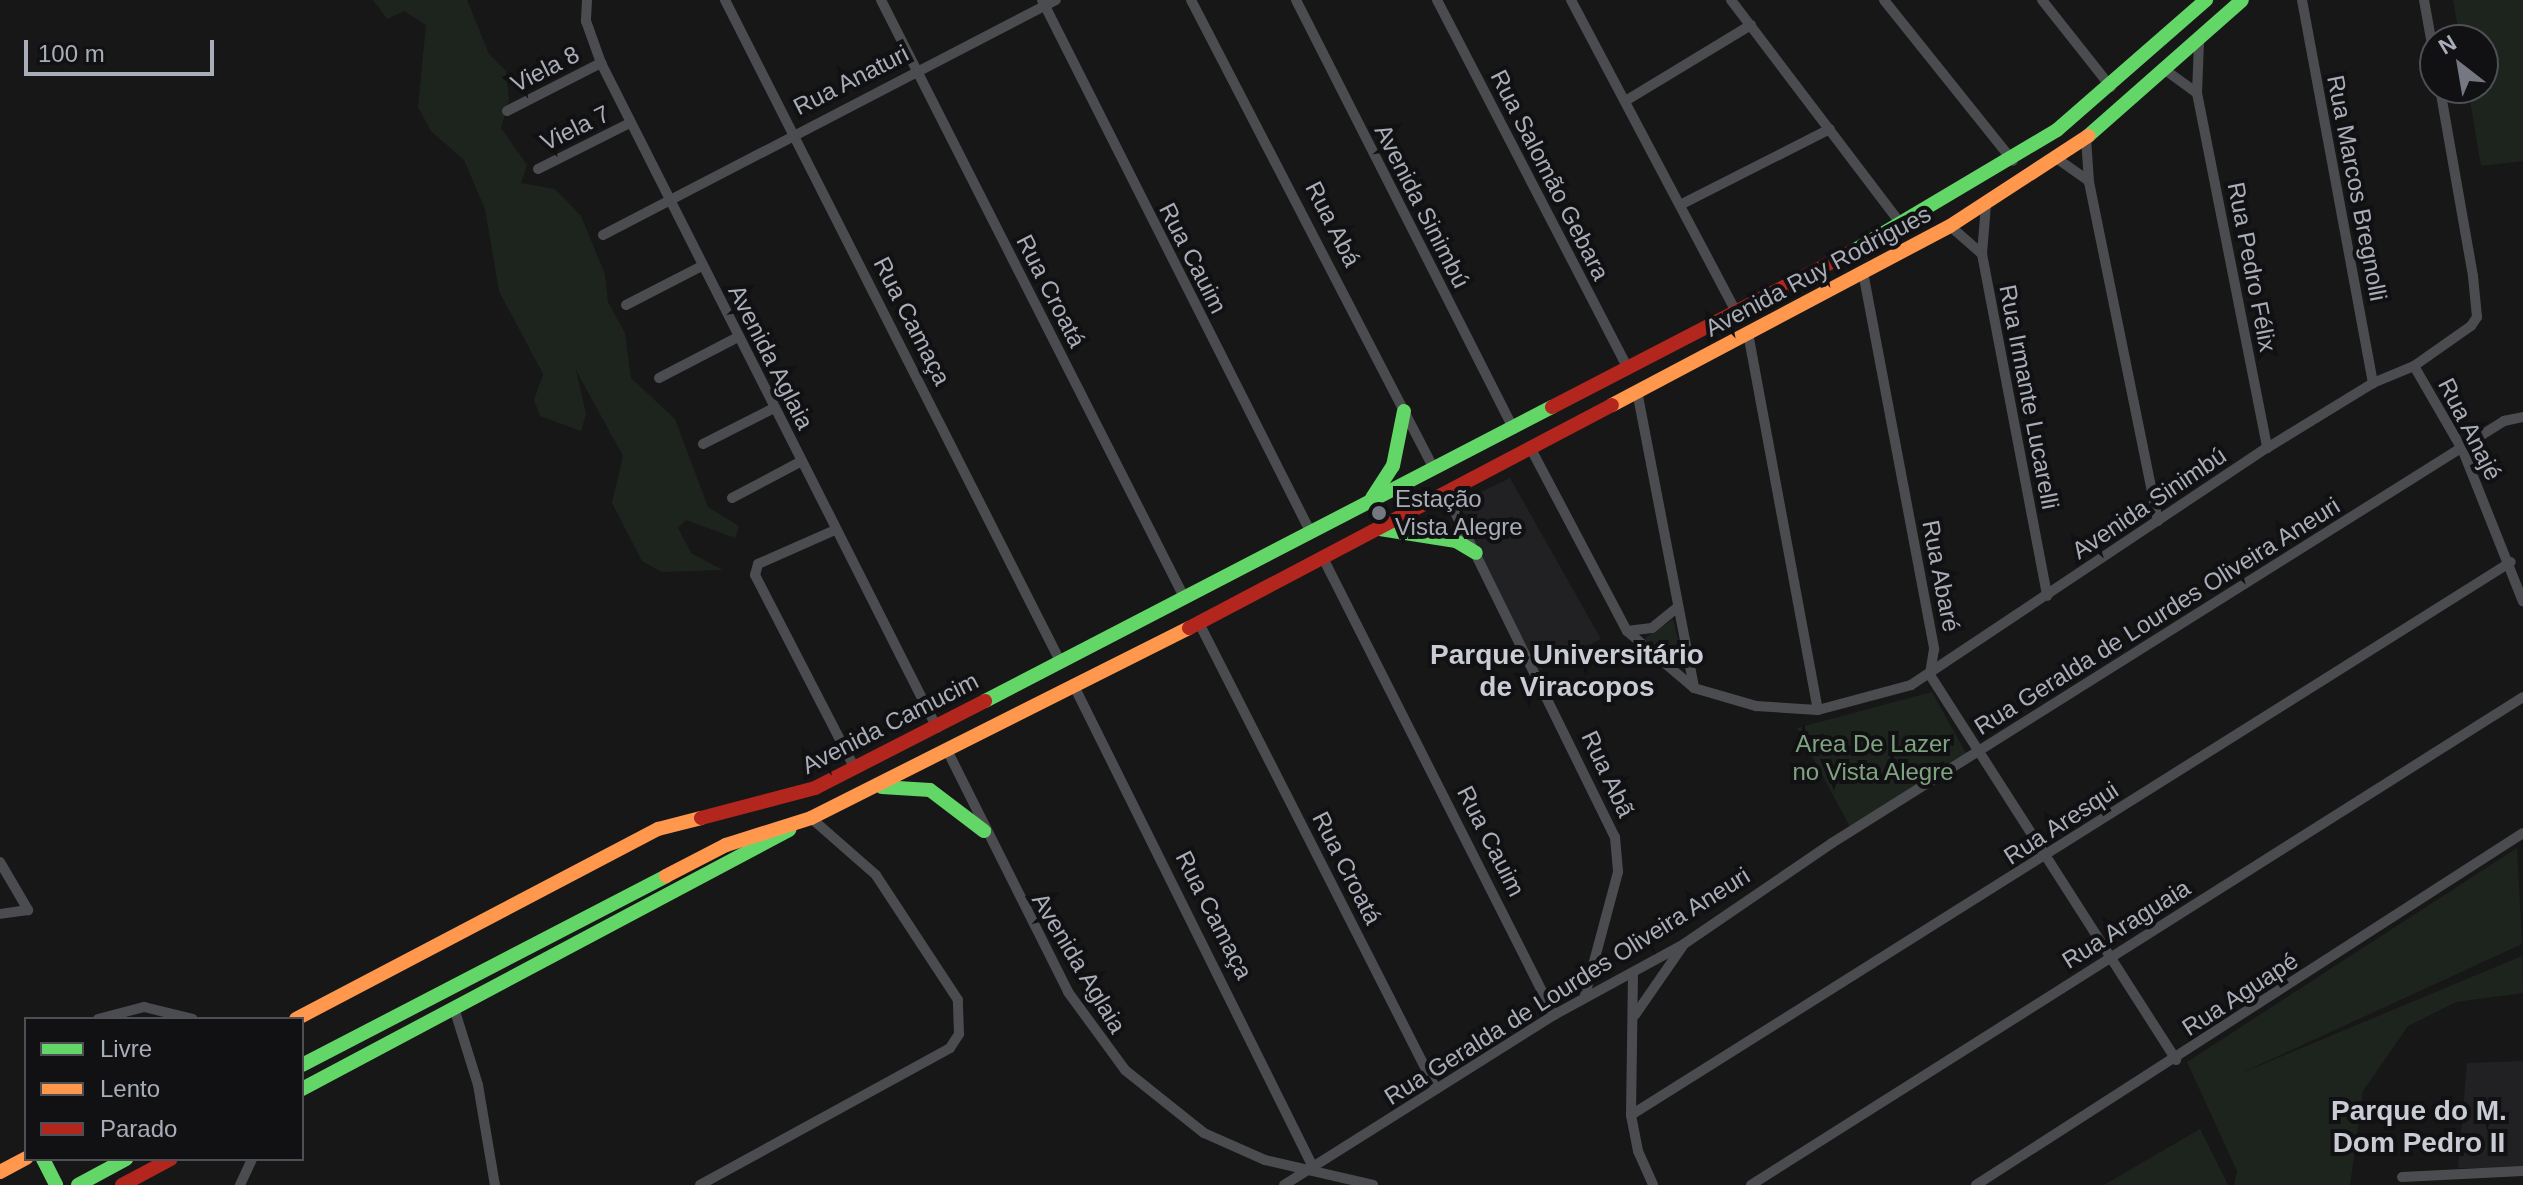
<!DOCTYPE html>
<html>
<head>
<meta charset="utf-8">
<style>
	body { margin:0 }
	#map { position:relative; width:2523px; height:1185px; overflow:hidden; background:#171717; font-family:Arial,sans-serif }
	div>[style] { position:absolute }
	.built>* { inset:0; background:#212123 }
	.green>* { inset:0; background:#1d241e }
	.street>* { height:10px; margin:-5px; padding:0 5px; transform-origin:5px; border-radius:5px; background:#4b4c50 }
	.fast>* { height:14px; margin:-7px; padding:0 7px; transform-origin:7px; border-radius:7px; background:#63d668 }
	.slow>* { height:14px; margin:-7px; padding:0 7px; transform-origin:7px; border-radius:7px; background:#ff974d }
	.jam>* { height:14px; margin:-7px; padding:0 7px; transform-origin:7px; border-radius:7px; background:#b3261e }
	.dots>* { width:22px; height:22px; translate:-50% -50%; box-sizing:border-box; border:4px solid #111113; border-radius:50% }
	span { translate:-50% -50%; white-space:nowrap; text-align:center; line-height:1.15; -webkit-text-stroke:8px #111113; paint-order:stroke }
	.street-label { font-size:24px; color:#a8adb8 }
	.poi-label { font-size:24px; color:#a8adb8 }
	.left { translate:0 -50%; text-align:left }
	.park-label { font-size:24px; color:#7fa381 }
	.quarter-label { font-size:28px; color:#c9ccd4; font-weight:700 }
	.legend { position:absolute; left:24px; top:1017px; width:280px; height:144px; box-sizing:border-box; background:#111113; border:2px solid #4d4f55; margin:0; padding:10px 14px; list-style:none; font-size:24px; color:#a8adb8 }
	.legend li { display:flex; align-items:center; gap:16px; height:40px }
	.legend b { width:40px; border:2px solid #4d4f55 }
	.north { position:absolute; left:2419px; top:24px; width:80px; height:80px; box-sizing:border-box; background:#111113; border:2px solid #4d4f55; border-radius:50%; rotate:329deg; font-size:22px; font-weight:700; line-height:32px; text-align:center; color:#a8adb8 }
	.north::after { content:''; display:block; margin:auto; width:28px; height:36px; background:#757880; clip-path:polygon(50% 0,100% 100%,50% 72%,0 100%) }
	.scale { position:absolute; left:24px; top:40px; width:190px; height:36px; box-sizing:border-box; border:4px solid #a8adb8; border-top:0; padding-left:10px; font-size:24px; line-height:28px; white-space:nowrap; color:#a8adb8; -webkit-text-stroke:6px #111113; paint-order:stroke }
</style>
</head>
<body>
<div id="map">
	<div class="built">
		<i style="clip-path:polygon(1510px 478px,1601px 639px,1538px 671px,1457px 512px,1460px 502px)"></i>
		<i style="clip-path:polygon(2523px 1061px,2523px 1168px,2458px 1168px,2467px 1063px)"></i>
	</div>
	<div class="green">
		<i style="clip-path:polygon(373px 0,467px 0,489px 54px,506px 71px,509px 100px,501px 128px,527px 165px,521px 183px,555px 189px,581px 216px,605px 274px,608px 302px,625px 333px,631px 378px,675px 419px,708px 507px,739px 526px,735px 538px,686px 520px,678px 528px,691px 553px,723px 570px,662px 572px,642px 561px,612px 503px,623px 456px,576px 370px,586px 414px,581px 431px,540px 416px,534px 400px,543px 374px,499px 291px,485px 209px,464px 160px,431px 131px,418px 107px,426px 25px,404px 11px,387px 19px)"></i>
		<i style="clip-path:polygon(2453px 0,2523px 0,2523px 161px,2481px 166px,2468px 88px,2483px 88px,2483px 40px,2460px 40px)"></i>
		<i style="clip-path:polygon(1673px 619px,1680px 647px,1680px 665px,1673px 668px,1650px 651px,1645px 638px)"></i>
		<i style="clip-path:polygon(1932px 692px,1968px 757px,1850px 827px,1797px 728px)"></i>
		<i style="clip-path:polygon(2517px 848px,2522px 944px,2237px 1075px,2522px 956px,2523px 993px,2456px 1002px,2408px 1026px,2363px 1091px,2350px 1185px,2234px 1185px,2237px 1171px,2187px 1062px)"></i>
		<i style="clip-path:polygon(2200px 1129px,2228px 1185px,2104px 1185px)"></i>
	</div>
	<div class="street">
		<i style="left:587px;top:0;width:21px;rotate:93deg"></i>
		<i style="left:586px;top:21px;width:45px;rotate:70.3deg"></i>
		<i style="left:601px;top:63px;width:745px;rotate:63.19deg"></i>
		<i style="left:725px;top:0;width:741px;rotate:63.12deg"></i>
		<i style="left:881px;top:0;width:672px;rotate:63.09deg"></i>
		<i style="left:1042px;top:0;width:597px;rotate:63.22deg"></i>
		<i style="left:1191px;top:0;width:528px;rotate:62.61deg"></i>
		<i style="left:1296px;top:0;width:481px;rotate:63.1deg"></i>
		<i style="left:1437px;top:0;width:416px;rotate:62.6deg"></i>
		<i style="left:1571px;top:0;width:353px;rotate:62.1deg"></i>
		<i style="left:1731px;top:0;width:283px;rotate:52.8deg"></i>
		<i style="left:1884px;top:0;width:206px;rotate:51.3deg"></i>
		<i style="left:2042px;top:0;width:111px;rotate:51.6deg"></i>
		<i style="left:2302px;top:0;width:390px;rotate:79.5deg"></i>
		<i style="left:2424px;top:0;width:62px;rotate:79.8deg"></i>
		<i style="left:2199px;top:43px;width:50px;rotate:92.3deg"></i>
		<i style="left:2197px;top:93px;width:362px;rotate:78.8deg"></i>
		<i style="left:2168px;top:72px;width:36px;rotate:36deg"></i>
		<i style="left:1627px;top:100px;width:145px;rotate:-31.2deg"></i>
		<i style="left:507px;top:111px;width:106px;rotate:-27.1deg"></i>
		<i style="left:2086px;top:138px;width:44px;rotate:86.1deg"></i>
		<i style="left:2089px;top:182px;width:346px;rotate:78.5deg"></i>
		<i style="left:2059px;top:160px;width:35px;rotate:35deg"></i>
		<i style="left:538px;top:169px;width:103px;rotate:-26.6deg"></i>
		<i style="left:1680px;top:205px;width:168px;rotate:-26.9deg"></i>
		<i style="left:1986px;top:205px;width:49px;rotate:94.7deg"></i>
		<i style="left:1982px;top:254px;width:348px;rotate:79.2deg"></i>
		<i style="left:1950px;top:226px;width:43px;rotate:41.2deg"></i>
		<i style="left:603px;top:235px;width:510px;rotate:-27.42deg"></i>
		<i style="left:1863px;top:272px;width:384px;rotate:79.3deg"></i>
		<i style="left:1934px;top:649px;width:26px;rotate:99deg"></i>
		<i style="left:1930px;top:675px;width:457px;rotate:57.4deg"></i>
		<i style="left:626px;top:305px;width:85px;rotate:-27.2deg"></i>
		<i style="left:1748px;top:333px;width:383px;rotate:79.5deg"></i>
		<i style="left:2414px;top:366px;width:98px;rotate:60deg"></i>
		<i style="left:2463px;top:451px;width:162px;rotate:68.3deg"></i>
		<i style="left:659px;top:378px;width:89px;rotate:-27.4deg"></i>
		<i style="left:1637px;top:391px;width:302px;rotate:79.1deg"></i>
		<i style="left:703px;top:444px;width:80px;rotate:-26.9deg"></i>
		<i style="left:1531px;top:449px;width:206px;rotate:62.2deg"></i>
		<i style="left:1627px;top:631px;width:88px;rotate:40.4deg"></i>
		<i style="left:1694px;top:688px;width:65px;rotate:16.2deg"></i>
		<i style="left:1756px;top:706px;width:62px;rotate:3.7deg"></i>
		<i style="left:1818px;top:710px;width:96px;rotate:-15deg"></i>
		<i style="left:1911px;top:685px;width:428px;rotate:-33.7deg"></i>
		<i style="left:2267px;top:448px;width:124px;rotate:-31.5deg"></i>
		<i style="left:2373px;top:383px;width:44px;rotate:-22.5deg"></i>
		<i style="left:2414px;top:366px;width:70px;rotate:-35.1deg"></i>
		<i style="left:2471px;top:326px;width:11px;rotate:-56deg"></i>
		<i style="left:2477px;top:317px;width:41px;rotate:-95.6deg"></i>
		<i style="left:2473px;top:276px;width:191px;rotate:-100deg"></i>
		<i style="left:1446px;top:494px;width:382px;rotate:63.8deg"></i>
		<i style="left:1615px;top:837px;width:35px;rotate:85deg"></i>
		<i style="left:1618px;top:872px;width:131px;rotate:105deg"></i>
		<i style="left:732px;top:498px;width:79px;rotate:-27.9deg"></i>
		<i style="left:835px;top:530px;width:84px;rotate:156.2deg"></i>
		<i style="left:758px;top:564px;width:11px;rotate:105deg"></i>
		<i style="left:755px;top:575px;width:218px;rotate:62.7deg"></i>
		<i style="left:1323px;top:558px;width:512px;rotate:63.18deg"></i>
		<i style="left:1199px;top:623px;width:523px;rotate:63.04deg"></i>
		<i style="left:1627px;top:631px;width:25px;rotate:-7deg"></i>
		<i style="left:1652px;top:628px;width:33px;rotate:-39deg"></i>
		<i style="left:1073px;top:684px;width:539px;rotate:63.58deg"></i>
		<i style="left:947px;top:750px;width:271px;rotate:63.4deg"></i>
		<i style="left:1068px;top:992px;width:97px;rotate:53.8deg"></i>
		<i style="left:1125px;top:1070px;width:101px;rotate:38.6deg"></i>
		<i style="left:1204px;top:1133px;width:67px;rotate:23.9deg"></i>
		<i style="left:1265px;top:1160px;width:111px;rotate:13deg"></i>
		<i style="left:0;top:862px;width:56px;rotate:59.7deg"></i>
		<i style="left:28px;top:910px;width:28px;rotate:172deg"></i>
		<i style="left:1633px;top:973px;width:142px;rotate:90.8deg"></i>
		<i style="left:1631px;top:1115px;width:37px;rotate:79deg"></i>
		<i style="left:1638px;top:1151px;width:37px;rotate:66deg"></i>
		<i style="left:454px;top:1008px;width:81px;rotate:72.7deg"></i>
		<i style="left:478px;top:1085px;width:101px;rotate:80.4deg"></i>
		<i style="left:1635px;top:1015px;width:83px;rotate:-55.3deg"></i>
		<i style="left:98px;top:1019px;width:48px;rotate:-14.6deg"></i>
		<i style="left:144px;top:1007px;width:50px;rotate:13.8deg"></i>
		<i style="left:1631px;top:1115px;width:1039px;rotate:-32.15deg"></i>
		<i style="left:2402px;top:1177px;width:121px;rotate:-2.8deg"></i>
		<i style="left:240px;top:1185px;width:29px;rotate:-65deg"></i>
		<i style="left:700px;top:1185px;width:285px;rotate:-28.7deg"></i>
		<i style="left:950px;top:1048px;width:17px;rotate:-57deg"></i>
		<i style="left:959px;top:1034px;width:34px;rotate:-92deg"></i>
		<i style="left:958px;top:1000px;width:149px;rotate:-123.3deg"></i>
		<i style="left:876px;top:875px;width:86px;rotate:-138.8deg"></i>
		<i style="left:1284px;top:1185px;width:319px;rotate:-32.2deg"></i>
		<i style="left:1554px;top:1015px;width:148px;rotate:-28.6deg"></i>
		<i style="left:1684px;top:944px;width:179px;rotate:-34.3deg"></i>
		<i style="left:1832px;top:843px;width:794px;rotate:-32.13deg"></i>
		<i style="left:2504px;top:421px;width:19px;rotate:-12deg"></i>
		<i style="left:1751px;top:1185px;width:913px;rotate:-32.3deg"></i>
		<i style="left:1976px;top:1185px;width:650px;rotate:-32.76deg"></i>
	</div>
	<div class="fast">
		<i style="left:2088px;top:136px;width:205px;rotate:-41.4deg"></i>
		<i style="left:1855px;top:250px;width:235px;rotate:-30.7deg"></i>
		<i style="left:2057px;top:130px;width:198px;rotate:-41.1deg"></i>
		<i style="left:1372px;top:498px;width:38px;rotate:-57deg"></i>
		<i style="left:1393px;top:466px;width:56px;rotate:-78.7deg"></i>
		<i style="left:1380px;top:529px;width:77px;rotate:9deg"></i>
		<i style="left:1456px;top:541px;width:23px;rotate:31deg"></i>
		<i style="left:985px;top:701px;width:639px;rotate:-27.41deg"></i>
		<i style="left:882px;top:787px;width:48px;rotate:3.6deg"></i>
		<i style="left:930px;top:790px;width:68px;rotate:37.2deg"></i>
		<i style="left:302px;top:1065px;width:410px;rotate:-27.4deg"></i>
		<i style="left:302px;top:1089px;width:552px;rotate:-28.01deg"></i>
		<i style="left:43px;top:1159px;width:29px;rotate:63deg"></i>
		<i style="left:78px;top:1185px;width:55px;rotate:-28.4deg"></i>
	</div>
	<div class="slow">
		<i style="left:1612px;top:405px;width:382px;rotate:-27.9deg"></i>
		<i style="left:1950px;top:226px;width:165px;rotate:-33.1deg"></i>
		<i style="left:666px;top:876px;width:68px;rotate:-27.3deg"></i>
		<i style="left:726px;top:845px;width:89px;rotate:-17.6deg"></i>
		<i style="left:811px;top:818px;width:423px;rotate:-26.7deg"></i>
		<i style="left:296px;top:1019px;width:409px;rotate:-27.7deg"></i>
		<i style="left:658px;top:829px;width:44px;rotate:-14.3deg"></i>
		<i style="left:0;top:1172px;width:30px;rotate:-28deg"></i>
	</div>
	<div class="jam">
		<i style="left:1552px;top:407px;width:341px;rotate:-27.4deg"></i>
		<i style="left:1189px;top:628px;width:478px;rotate:-27.8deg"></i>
		<i style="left:701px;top:818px;width:118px;rotate:-14.7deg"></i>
		<i style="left:815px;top:788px;width:191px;rotate:-27.1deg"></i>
		<i style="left:122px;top:1185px;width:55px;rotate:-28deg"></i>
	</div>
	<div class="dots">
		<i style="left:1379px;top:513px;background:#757880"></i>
	</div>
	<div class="street-label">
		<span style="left:545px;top:69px;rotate:-27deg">Viela 8</span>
		<span style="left:851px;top:80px;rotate:-27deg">Rua Anaturi</span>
		<span style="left:575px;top:128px;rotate:-26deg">Viela 7</span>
		<span style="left:1550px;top:175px;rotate:63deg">Rua Salomão Gebara</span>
		<span style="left:2357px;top:188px;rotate:79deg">Rua Marcos Bregnolli</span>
		<span style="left:1422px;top:206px;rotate:63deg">Avenida Sinimbú</span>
		<span style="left:1333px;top:224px;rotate:63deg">Rua Abá</span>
		<span style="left:1193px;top:258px;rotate:63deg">Rua Cauim</span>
		<span style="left:2252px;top:267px;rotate:79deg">Rua Pedro Félix</span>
		<span style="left:1818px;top:271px;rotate:-28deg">Avenida Ruy Rodrigues</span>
		<span style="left:1051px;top:291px;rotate:63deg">Rua Croatá</span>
		<span style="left:912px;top:321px;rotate:63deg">Rua Camaça</span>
		<span style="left:771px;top:357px;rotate:63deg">Avenida Aglaia</span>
		<span style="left:2029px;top:397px;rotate:79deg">Rua Irmante Lucarelli</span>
		<span style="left:2470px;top:429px;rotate:63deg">Rua Anajé</span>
		<span style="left:2149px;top:503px;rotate:-34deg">Avenida Sinimbú</span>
		<span style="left:1941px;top:576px;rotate:79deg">Rua Abaré</span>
		<span style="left:2157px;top:616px;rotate:-32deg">Rua Geralda de Lourdes Oliveira Aneuri</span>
		<span style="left:890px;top:723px;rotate:-27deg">Avenida Camucim</span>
		<span style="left:1608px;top:774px;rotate:65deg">Rua Abã</span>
		<span style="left:2061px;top:823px;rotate:-33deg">Rua Aresqui</span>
		<span style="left:1491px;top:841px;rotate:63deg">Rua Cauim</span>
		<span style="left:1347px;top:868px;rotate:63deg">Rua Croatá</span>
		<span style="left:1214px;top:915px;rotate:63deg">Rua Camaça</span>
		<span style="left:2126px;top:924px;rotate:-32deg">Rua Araguaia</span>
		<span style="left:1079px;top:963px;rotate:59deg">Avenida Aglaia</span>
		<span style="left:1567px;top:986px;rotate:-32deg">Rua Geralda de Lourdes Oliveira Aneuri</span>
		<span style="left:2240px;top:994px;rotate:-33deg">Rua Aguapé</span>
	</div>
	<div class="poi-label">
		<span class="left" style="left:1395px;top:513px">Estação<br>Vista Alegre</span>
	</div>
	<div class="park-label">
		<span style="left:1873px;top:758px">Area De Lazer<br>no Vista Alegre</span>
	</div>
	<div class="quarter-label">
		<span style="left:1567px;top:671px">Parque Universitário<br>de Viracopos</span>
		<span style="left:2419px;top:1127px">Parque do M.<br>Dom Pedro II</span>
	</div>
	<ul class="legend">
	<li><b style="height:10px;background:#63d668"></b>Livre</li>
	<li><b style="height:10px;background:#ff974d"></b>Lento</li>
	<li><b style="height:10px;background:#b3261e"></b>Parado</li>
	</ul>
	<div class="north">N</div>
	<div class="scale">100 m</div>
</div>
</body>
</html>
